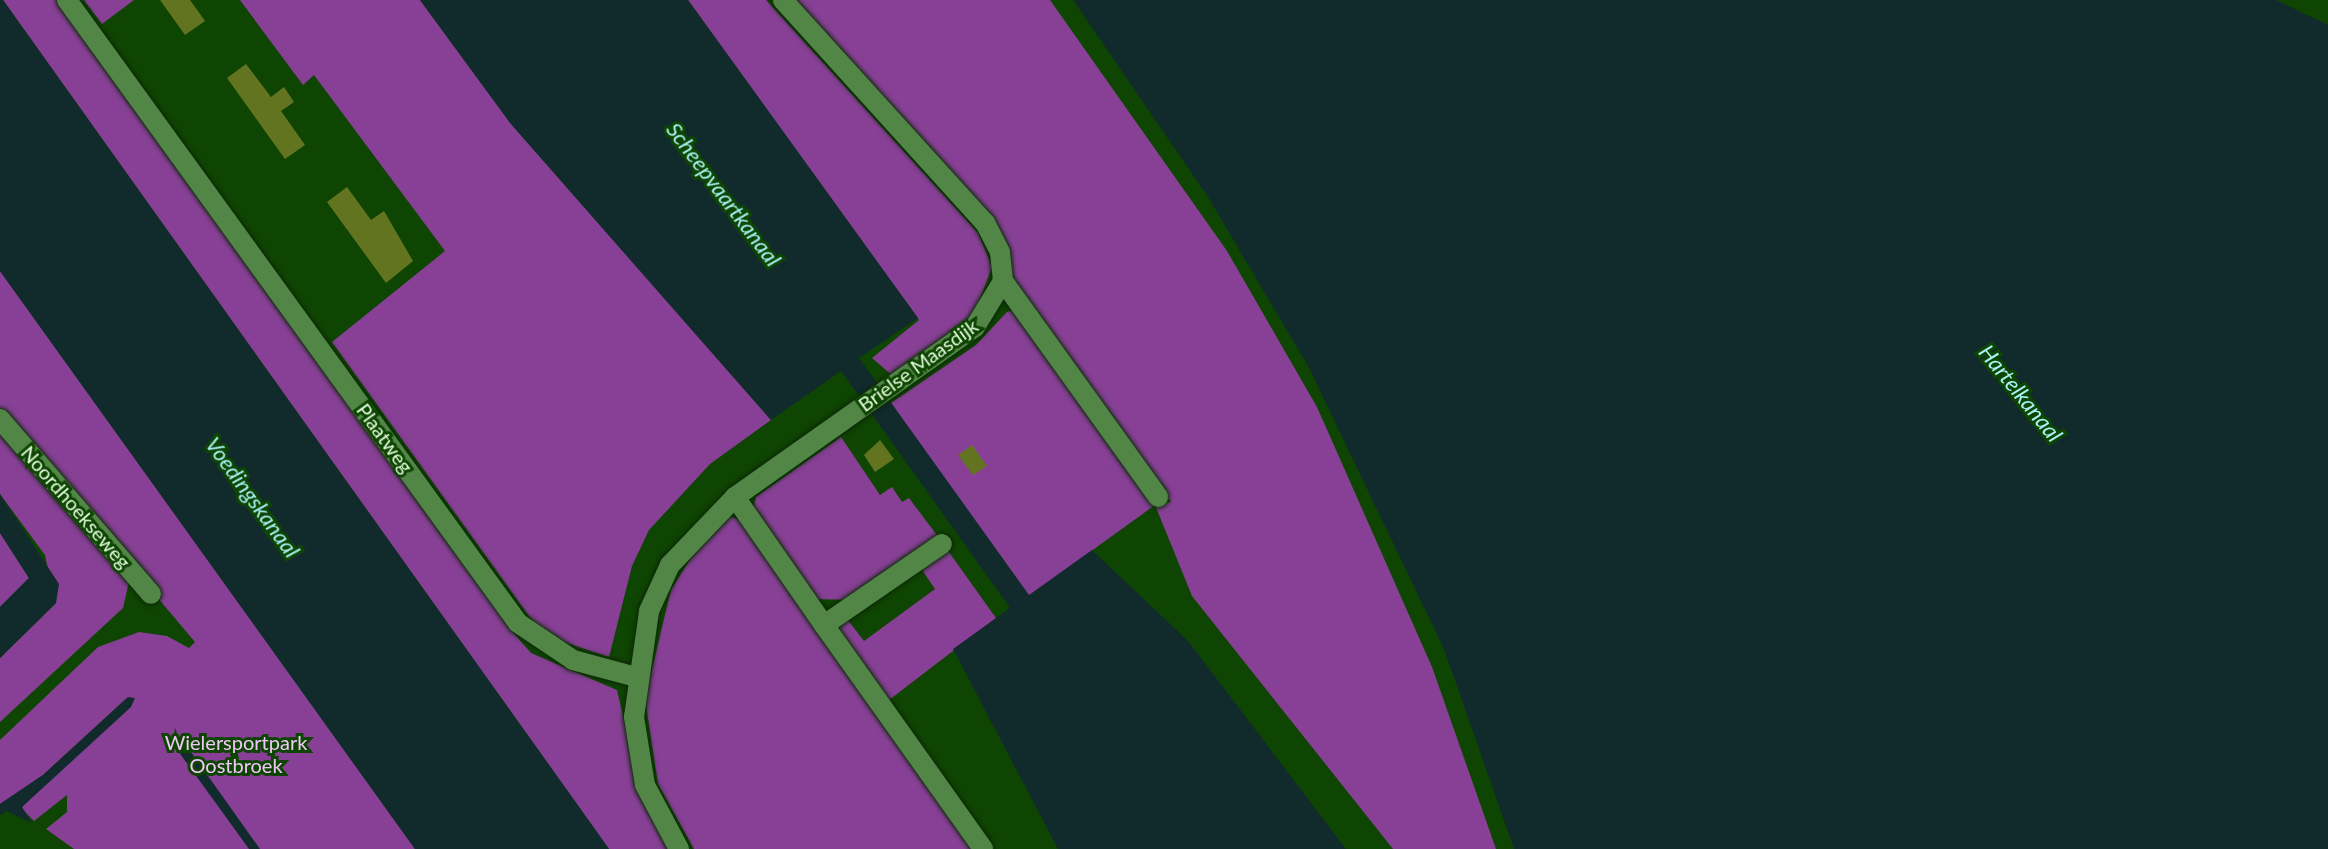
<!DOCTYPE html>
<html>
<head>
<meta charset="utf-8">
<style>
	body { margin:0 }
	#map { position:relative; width:2328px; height:849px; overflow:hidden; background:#0f4502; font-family:Lato,sans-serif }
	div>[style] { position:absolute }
	.green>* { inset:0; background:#874095 }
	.water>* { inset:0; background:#112b2c }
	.building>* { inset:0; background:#637421 }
	.roads { filter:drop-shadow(0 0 2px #0b2706) drop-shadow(0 0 2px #0b2706) }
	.minor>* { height:20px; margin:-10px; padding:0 10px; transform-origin:10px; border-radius:10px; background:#518647 }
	span { translate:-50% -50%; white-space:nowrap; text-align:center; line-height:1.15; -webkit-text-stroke:6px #0f4502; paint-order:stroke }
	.street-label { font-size:20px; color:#e0fcda }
	.park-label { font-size:20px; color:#eec8f6 }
	.water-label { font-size:22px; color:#a6f2f6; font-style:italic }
</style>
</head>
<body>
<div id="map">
	<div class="green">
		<i style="clip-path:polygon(3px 0,57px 0,510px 629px,531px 653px,617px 690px,641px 795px,670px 849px,609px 849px)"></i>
		<i style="clip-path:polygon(84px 0,134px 0,102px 24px)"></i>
		<i style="clip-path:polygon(240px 0,420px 0,511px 124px,771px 420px,710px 464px,649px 530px,632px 566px,609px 657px,546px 636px,529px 616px,332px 342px,445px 251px,314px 75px,303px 85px)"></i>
		<i style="clip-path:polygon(688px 0,766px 0,978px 233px,992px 267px,972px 320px,894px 377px,872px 358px,919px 320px)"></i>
		<i style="clip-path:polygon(790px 0,1050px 0,1227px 251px,1317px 407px,1432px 667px,1496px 849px,1393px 849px,1192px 596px,1155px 505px,1029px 596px,891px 403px,976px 345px,1007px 312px,1017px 309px,1154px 505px,1171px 502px,1010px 278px,1007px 249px)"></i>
		<i style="clip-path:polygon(0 271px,415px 849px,74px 849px,46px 829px,67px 812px,67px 795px,34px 821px,21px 808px,128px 697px,43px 775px,0 804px,0 740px,98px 647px,139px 632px,167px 636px,189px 648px,195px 642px,0 411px)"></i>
		<i style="clip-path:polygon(0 428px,129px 582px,123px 608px,0 722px,0 658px,55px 604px,45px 555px,0 494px)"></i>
		<i style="clip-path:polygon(841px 437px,880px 495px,892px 487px,902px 502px,909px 498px,939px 538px,851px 600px,815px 599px,753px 509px,756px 497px)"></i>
		<i style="clip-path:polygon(728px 516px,740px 520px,976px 849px,694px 849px,658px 784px,645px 698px,671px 590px,698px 547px)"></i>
		<i style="clip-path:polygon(0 533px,29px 578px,0 607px)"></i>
		<i style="clip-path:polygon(946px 548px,996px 618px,889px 700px,835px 628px,847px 619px,864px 641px,935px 589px,920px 567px)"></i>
	</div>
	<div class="water">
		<i style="clip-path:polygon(0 0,3px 0,609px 849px,415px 849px,0 271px)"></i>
		<i style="clip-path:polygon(420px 0,688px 0,918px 318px,859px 358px,1029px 595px,1092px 550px,1188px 641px,1346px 849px,1058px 849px,953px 649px,1010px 608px,841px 371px,771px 420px,511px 124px)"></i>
		<i style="clip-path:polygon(1073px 0,2276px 0,2328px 25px,2328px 849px,1514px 849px,1444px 649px,1308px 366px,1208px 197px)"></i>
		<i style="clip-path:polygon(0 494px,59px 584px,56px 603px,0 658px,0 607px,29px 578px,0 533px)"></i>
		<i style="clip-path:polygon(128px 697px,135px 698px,131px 707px,22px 807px,32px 823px,6px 811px,0 815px,0 804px,43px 775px)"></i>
		<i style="clip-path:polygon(181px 738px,260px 849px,249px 849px,173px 744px)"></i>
	</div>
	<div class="building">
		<i style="clip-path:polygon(160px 0,190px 0,205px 21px,185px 35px)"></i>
		<i style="clip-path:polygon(246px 64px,271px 97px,284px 87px,294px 102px,281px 111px,305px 145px,285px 159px,227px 78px)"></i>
		<i style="clip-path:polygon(347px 187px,371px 220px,384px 211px,413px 261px,386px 283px,327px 202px)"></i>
		<i style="clip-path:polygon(880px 440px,894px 459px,875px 472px,864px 455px)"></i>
		<i style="clip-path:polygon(972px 445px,987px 466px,973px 475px,958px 455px)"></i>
	</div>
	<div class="roads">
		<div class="minor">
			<i style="left:67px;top:0;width:769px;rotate:54.1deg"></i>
			<i style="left:518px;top:623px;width:66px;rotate:33.9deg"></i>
			<i style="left:573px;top:660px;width:65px;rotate:15.1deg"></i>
			<i style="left:1003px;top:281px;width:266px;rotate:54.3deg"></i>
			<i style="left:0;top:419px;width:231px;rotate:49.2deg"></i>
			<i style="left:735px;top:497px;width:156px;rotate:55.2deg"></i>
			<i style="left:824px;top:625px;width:143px;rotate:-34.5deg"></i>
			<i style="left:824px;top:625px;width:275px;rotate:54.6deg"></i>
			<i style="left:679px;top:849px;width:72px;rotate:-118deg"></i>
			<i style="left:645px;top:785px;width:69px;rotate:-99.2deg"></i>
			<i style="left:634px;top:717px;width:107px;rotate:-81.9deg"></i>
			<i style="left:649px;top:611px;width:51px;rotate:-65.5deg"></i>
			<i style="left:670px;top:565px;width:94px;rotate:-46.3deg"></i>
			<i style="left:735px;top:497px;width:294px;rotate:-35.3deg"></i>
			<i style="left:975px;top:327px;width:54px;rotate:-58.7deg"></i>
			<i style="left:1003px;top:281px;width:29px;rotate:-96deg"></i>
			<i style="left:1000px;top:252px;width:33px;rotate:-117deg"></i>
			<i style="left:985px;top:223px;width:301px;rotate:-132.2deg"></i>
		</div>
	</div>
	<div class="street-label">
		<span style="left:918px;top:365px;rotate:-36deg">Brielse Maasdijk</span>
		<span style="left:385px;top:438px;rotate:54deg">Plaatweg</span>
		<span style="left:76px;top:507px;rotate:49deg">Noordhoekseweg</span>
	</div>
	<div class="park-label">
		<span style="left:236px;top:754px">Wielersportpark<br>Oostbroek</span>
	</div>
	<div class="water-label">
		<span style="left:724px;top:194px;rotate:53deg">Scheepvaartkanaal</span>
		<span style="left:2021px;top:393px;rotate:51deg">Hartelkanaal</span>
		<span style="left:253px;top:497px;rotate:54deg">Voedingskanaal</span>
	</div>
</div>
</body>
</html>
